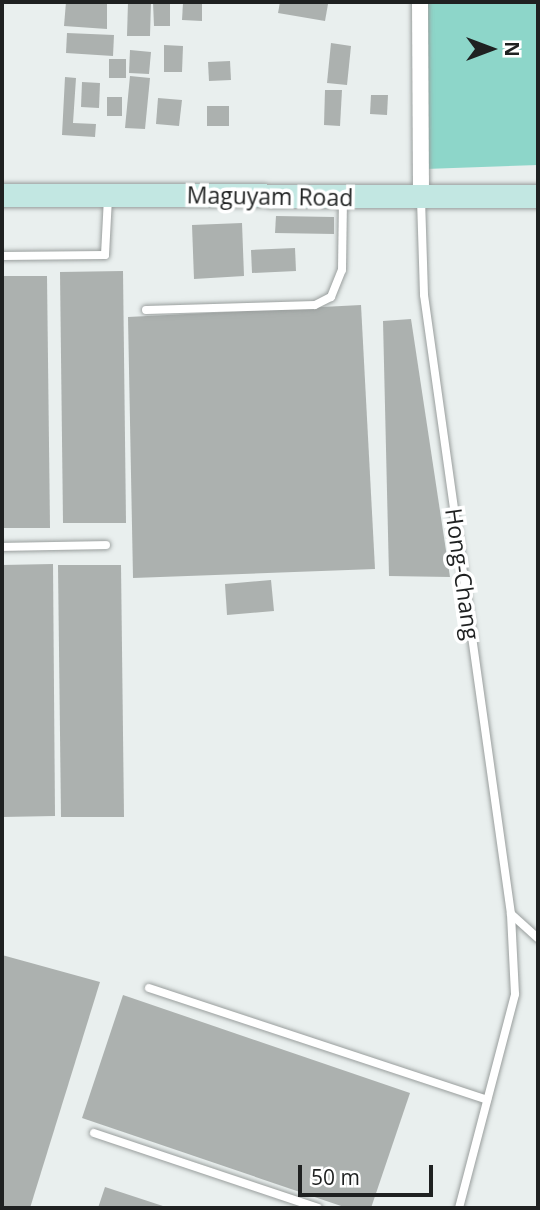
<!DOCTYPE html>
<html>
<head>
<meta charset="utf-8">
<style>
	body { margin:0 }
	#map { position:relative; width:540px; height:1210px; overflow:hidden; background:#e9efee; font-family:"Open Sans",sans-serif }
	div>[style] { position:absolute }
	.green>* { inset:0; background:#8dd6c9 }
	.building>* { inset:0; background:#acb1af }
	.roads { filter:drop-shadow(0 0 2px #999e9d) drop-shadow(0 0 2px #999e9d) }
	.lane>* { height:8px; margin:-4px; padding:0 4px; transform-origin:4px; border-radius:4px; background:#fff }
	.street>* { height:16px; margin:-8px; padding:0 8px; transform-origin:8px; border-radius:8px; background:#fff }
	.secondary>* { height:23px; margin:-11.5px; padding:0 11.5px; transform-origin:11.5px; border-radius:11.5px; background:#c2e7e2 }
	span { translate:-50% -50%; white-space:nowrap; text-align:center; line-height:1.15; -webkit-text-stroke:7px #fff; paint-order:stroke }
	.street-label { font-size:23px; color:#1f2121 }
	.frame { position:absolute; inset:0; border:4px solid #1f2121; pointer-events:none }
	.north { position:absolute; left:456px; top:14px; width:70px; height:70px; -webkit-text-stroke:5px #fff; paint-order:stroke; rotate:90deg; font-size:19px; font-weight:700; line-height:28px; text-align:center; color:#1f2121 }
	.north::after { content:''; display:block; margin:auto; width:24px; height:32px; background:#1f2121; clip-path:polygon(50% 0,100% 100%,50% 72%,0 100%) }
	.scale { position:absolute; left:298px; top:1165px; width:135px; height:32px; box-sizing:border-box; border:4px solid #1f2121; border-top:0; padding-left:9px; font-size:21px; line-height:24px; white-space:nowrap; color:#1f2121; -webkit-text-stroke:5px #fff; paint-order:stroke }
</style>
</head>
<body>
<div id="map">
	<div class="green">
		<i style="clip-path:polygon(425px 2px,538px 2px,538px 165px,425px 169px)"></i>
	</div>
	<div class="building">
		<i style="clip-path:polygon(66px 2px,107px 3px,107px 29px,64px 26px)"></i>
		<i style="clip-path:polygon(128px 2px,151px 2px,150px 36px,127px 36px)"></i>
		<i style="clip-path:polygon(153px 2px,170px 2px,170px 26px,154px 26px)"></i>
		<i style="clip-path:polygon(280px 2px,328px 4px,325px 21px,278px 13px)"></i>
		<i style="clip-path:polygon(183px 3px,202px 4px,202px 21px,182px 20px)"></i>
		<i style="clip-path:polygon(67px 33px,114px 35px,113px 56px,66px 53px)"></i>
		<i style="clip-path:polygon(331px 43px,351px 46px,347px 85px,327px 83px)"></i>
		<i style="clip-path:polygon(164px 45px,183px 46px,182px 72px,164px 72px)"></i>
		<i style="clip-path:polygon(130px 50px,151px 52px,149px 74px,129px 73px)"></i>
		<i style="clip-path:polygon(109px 59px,126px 59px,126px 78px,109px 78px)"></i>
		<i style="clip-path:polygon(230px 61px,231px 80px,209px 81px,208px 62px)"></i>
		<i style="clip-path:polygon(130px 76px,150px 78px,145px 129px,125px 128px)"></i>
		<i style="clip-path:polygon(65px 77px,76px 78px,73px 123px,96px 124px,95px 137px,62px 135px)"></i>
		<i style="clip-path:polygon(82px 82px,100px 83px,99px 108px,81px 107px)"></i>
		<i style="clip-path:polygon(325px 90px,342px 90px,340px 126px,324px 125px)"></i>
		<i style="clip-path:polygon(371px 95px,388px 95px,387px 115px,370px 114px)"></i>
		<i style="clip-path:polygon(107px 97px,122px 97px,122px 116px,107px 116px)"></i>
		<i style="clip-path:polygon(158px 98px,182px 100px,179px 126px,156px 124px)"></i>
		<i style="clip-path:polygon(207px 106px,229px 106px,229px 126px,207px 126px)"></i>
		<i style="clip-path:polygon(276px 216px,334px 217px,334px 234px,275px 233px)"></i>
		<i style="clip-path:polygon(242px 223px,244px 276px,194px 279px,192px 225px)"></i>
		<i style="clip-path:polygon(295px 248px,296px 271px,252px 273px,251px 250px)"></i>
		<i style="clip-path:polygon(123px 271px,126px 523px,63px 523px,60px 272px)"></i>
		<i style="clip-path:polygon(2px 276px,47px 276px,50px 528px,2px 528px)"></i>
		<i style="clip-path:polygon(361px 305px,375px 569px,133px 578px,128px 317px)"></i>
		<i style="clip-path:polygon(411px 319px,450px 577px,389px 576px,383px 321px)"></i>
		<i style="clip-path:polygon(53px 564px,55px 816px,2px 817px,2px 565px)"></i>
		<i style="clip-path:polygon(58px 565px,121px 565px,124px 817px,61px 817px)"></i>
		<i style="clip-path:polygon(271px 580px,274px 611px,227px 615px,225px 584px)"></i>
		<i style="clip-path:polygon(2px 955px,100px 982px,30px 1208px,2px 1208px)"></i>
		<i style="clip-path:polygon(123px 995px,410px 1093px,371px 1208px,347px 1208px,82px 1118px)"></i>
		<i style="clip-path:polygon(105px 1187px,169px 1208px,98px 1208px)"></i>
	</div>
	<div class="roads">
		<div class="lane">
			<i style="left:421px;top:199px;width:96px;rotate:88.2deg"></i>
			<i style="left:424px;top:295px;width:625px;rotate:82deg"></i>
			<i style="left:511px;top:914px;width:36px;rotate:42deg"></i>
			<i style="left:2px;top:256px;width:103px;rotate:-0.6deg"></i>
			<i style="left:105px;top:255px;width:58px;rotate:-87deg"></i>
			<i style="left:146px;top:310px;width:169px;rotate:-1.7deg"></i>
			<i style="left:315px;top:305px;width:18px;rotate:-27deg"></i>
			<i style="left:331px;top:297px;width:29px;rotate:-68deg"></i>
			<i style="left:342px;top:270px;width:73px;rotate:-89.2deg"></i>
			<i style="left:2px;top:547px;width:104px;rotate:-1.1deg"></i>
			<i style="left:149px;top:988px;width:356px;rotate:18.3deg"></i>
			<i style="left:94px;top:1133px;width:236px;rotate:18.5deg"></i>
			<i style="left:459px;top:1208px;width:221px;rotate:-75.3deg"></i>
			<i style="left:515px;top:994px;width:80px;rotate:-92.9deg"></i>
		</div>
		<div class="street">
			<i style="left:420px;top:2px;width:196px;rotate:89.7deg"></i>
		</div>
		<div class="secondary">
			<i style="left:2px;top:195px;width:536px;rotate:0.11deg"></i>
		</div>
	</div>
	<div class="street-label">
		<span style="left:270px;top:196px;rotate:1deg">Maguyam Road</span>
		<span style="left:463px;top:574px;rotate:82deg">Hong-Chang</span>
	</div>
	<div class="frame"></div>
	<div class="north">N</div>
	<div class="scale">50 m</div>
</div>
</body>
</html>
